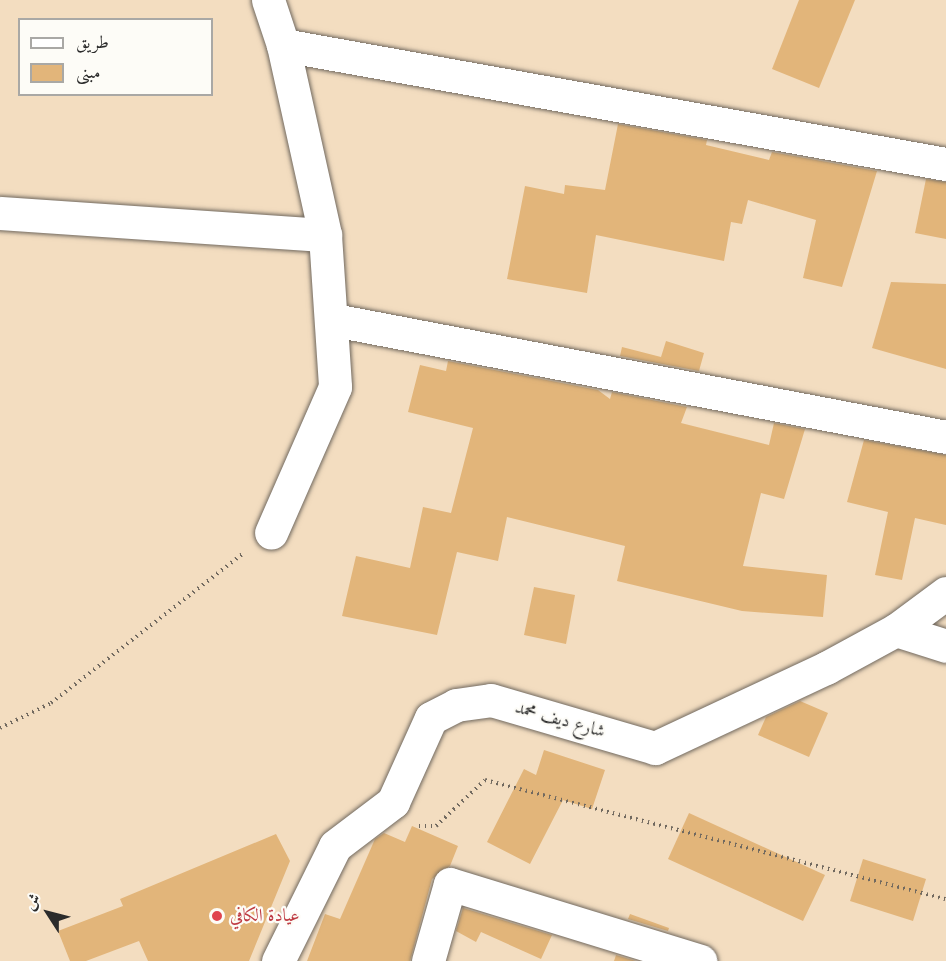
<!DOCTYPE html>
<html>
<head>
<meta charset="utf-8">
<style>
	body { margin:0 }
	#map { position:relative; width:946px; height:961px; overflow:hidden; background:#f3ddc0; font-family:"Old Standard TT",Amiri,serif }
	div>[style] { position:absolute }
	.building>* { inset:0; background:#e2b57a }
	.path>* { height:4px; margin-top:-2px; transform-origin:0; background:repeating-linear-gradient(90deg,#71695f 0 1.5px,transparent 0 6px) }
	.roads { filter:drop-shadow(0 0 2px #71695f) drop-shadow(0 0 2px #71695f) }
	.street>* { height:33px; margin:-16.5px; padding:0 16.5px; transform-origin:16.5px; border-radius:16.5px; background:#fff }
	.dots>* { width:16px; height:16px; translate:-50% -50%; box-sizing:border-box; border:3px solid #fdfcf7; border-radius:50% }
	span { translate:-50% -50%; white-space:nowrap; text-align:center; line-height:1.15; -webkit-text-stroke:4.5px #fdfcf7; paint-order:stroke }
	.street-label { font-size:18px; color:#2b2b2b }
	.health-label { font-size:18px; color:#be3a42 }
	.left { translate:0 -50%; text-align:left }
	.legend { position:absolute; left:18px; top:18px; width:195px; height:78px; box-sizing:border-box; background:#fdfcf7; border:2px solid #a9a8a5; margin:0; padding:8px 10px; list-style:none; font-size:18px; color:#2b2b2b }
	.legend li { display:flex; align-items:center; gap:12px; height:30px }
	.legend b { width:30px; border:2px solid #a9a8a5 }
	.north { position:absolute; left:18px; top:883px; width:60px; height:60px; -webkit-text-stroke:4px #fdfcf7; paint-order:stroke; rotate:306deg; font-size:16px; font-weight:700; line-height:24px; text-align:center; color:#2b2b2b }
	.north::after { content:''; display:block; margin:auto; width:21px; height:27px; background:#2b2b2b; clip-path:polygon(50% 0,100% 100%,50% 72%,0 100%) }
</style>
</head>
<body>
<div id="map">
	<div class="building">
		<i style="clip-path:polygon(799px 0,855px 0,819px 88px,772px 69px)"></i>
		<i style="clip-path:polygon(618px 124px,707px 140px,706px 145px,769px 160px,772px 152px,877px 171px,842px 287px,803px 278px,816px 220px,748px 200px,742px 224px,731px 222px,724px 261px,596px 235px,587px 293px,507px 279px,525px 186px,564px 194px,565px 185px,605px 190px)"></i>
		<i style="clip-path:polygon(926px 179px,946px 182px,946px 239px,915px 233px)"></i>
		<i style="clip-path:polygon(891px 282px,946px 284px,946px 369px,872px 348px)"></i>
		<i style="clip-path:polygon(666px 341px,704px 353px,699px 371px,620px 356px,622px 347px,661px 357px)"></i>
		<i style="clip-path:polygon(448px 361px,598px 390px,610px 399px,612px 392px,687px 407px,681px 423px,769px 445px,774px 423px,805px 429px,784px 499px,761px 493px,743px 566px,827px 575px,823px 617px,742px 611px,617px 581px,625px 546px,507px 517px,498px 561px,457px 552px,437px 635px,342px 616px,356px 556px,410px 568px,423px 507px,451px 513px,473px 428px,408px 412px,420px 365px,446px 371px)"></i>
		<i style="clip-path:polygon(864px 440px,946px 455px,946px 525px,915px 518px,902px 580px,875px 575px,888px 512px,847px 502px)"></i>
		<i style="clip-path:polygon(534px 587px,575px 595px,566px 644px,524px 635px)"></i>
		<i style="clip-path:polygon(800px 701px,828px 713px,809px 757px,758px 735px,766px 717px)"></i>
		<i style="clip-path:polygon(544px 750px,605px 770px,592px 809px,563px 800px,530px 864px,487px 842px,524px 769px,536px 775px)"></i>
		<i style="clip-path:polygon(689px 813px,825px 875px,803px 921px,668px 859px)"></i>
		<i style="clip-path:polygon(412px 826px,458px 846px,450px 866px,432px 879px,410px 961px,307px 961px,325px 914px,340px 919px,375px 839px,384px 833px,405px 842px)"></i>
		<i style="clip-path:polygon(276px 834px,290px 861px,249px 961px,148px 961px,139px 941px,86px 961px,70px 961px,58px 931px,123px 906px,120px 899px)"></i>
		<i style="clip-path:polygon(863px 859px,926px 879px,913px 921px,850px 901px)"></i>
		<i style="clip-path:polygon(463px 908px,552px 935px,541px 959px,481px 932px,476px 942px,456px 931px)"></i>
		<i style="clip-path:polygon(630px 914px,669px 928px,668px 931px,628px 919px)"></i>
		<i style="clip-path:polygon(616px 955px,636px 961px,614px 961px)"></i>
	</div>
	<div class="path">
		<i style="left:0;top:728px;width:57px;rotate:-26.1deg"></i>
		<i style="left:51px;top:703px;width:244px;rotate:-37.9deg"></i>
		<i style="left:419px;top:826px;width:17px"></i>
		<i style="left:436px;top:826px;width:67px;rotate:-43.2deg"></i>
		<i style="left:485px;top:780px;width:476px;rotate:14.5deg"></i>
	</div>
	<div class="roads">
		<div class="street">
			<i style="left:268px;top:0;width:47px;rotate:71.6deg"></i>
			<i style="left:283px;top:45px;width:195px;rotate:77.5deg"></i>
			<i style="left:325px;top:235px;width:152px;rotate:86.2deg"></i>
			<i style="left:335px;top:387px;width:159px;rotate:113.7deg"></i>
			<i style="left:283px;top:45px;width:674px;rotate:10.18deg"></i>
			<i style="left:0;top:213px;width:326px;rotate:3.9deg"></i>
			<i style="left:334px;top:320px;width:623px;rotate:10.82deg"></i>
			<i style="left:896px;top:630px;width:52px;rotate:17.7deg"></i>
			<i style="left:278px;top:961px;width:128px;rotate:-63.6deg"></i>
			<i style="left:335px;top:846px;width:73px;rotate:-37.2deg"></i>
			<i style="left:393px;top:802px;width:92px;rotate:-65.7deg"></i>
			<i style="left:431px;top:718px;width:28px;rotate:-27deg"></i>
			<i style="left:456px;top:705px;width:35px;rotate:-8deg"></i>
			<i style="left:491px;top:700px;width:171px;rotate:16.3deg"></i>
			<i style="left:655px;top:748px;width:189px;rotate:-25.1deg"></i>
			<i style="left:826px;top:668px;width:80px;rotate:-28.5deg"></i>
			<i style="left:896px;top:630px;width:62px;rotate:-36.5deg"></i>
			<i style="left:428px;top:961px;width:80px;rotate:-74.1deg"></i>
			<i style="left:450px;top:884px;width:262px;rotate:17.1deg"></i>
		</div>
	</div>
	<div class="dots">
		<i style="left:217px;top:916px;background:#e0444e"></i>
	</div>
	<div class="street-label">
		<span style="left:560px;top:720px;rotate:16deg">شارع ديف محمد</span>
	</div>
	<div class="health-label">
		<span class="left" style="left:230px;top:916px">عيادة الكافي</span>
	</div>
	<ul class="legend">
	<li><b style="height:8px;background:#fff"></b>طريق</li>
	<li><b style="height:16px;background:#e2b57a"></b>مبنى</li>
	</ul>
	<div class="north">ش</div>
</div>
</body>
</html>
